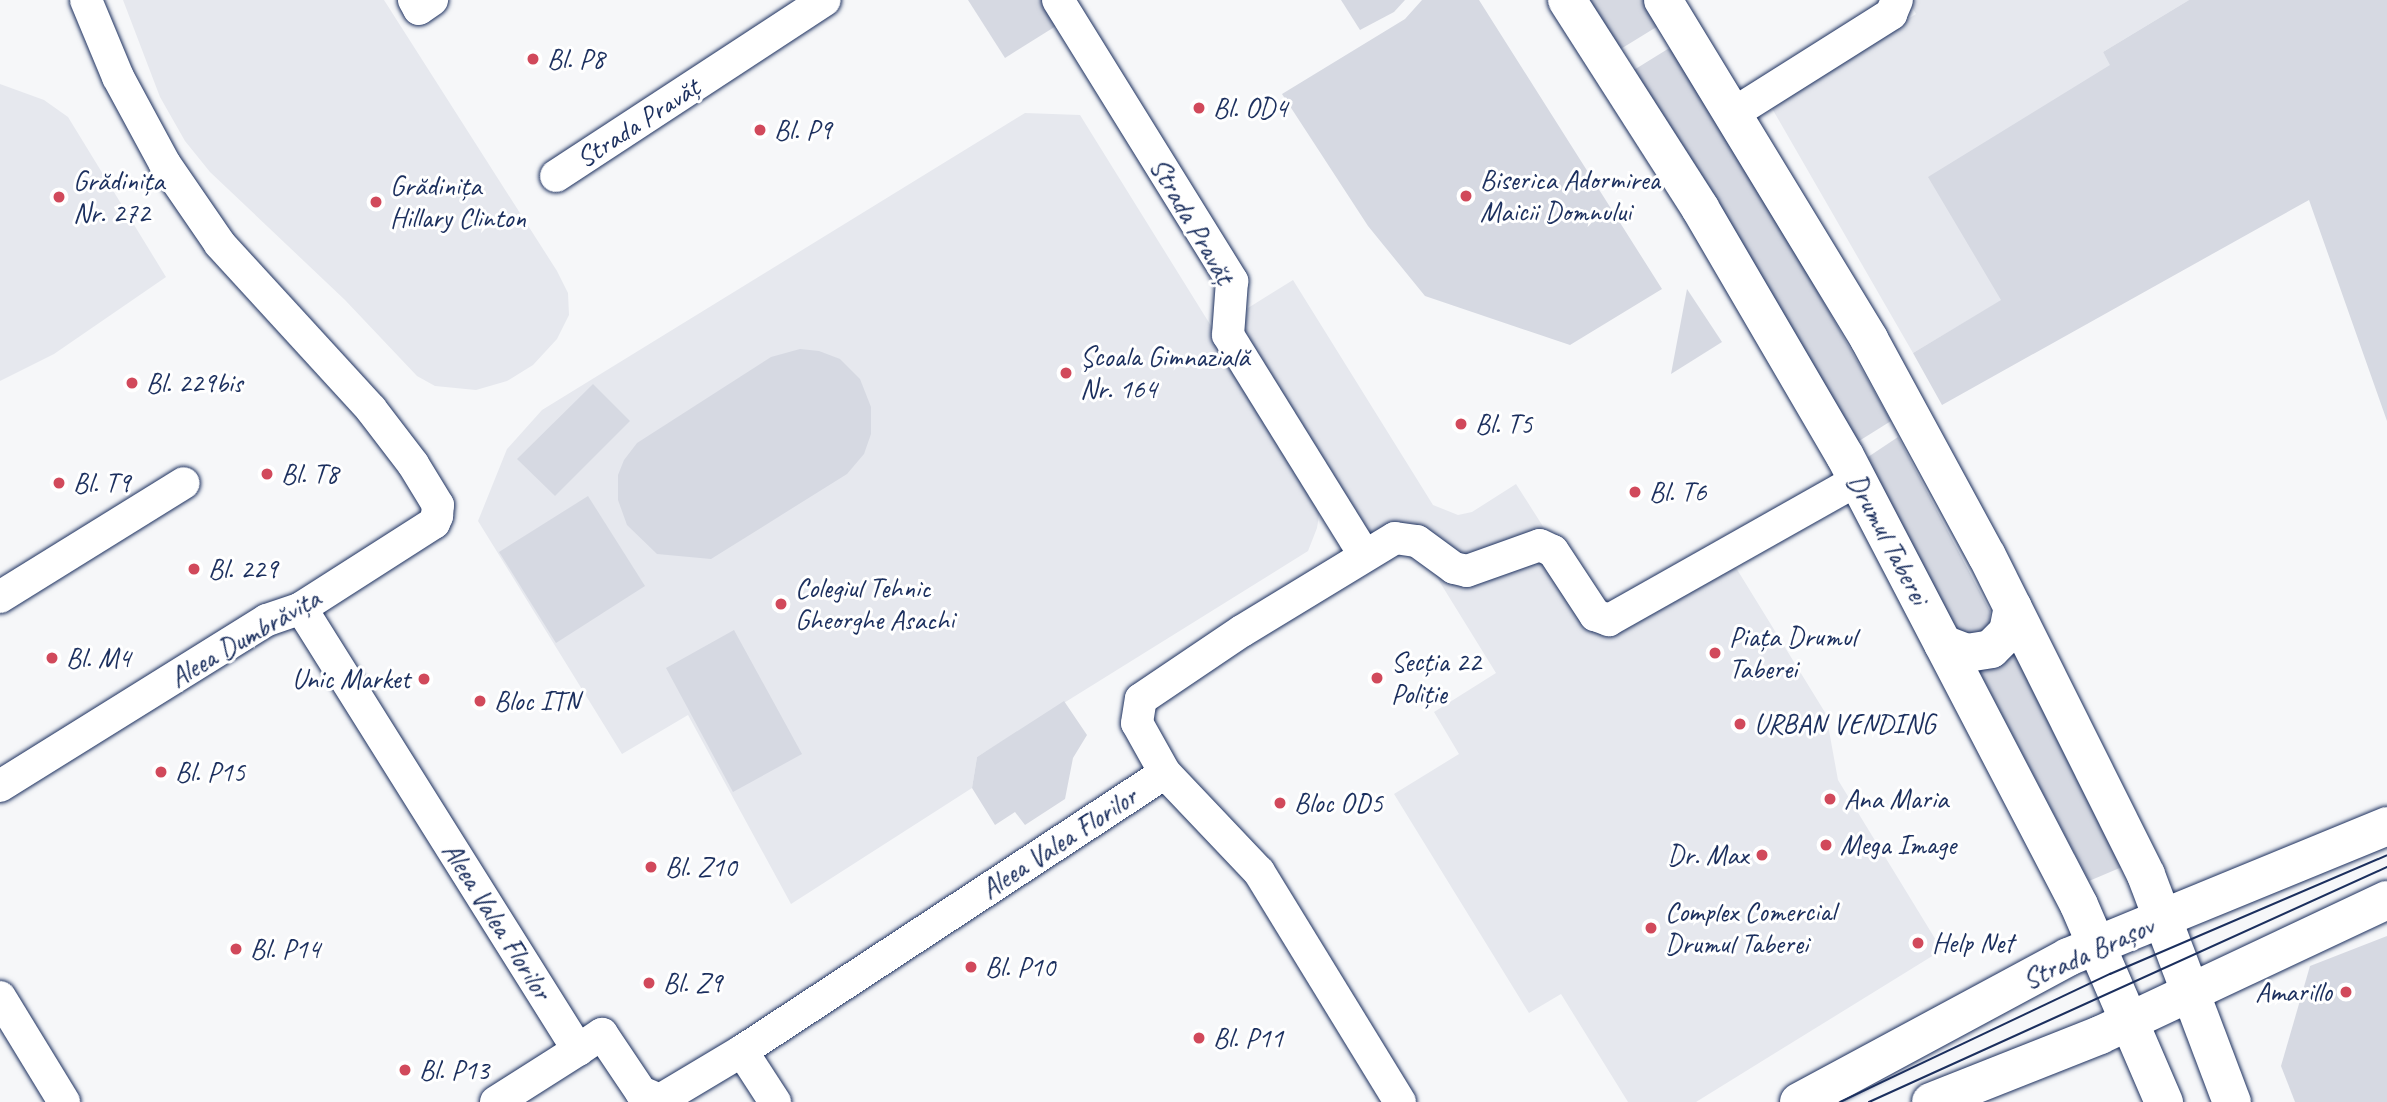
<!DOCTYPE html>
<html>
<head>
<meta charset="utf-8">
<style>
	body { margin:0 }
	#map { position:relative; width:2387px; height:1102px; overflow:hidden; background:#f6f7f9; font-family:Caveat,sans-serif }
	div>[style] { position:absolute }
	.built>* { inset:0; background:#e6e8ee }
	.green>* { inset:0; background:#d6d9e2 }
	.roads { filter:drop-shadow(0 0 2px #1b2f5e) drop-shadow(0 0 2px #1b2f5e) }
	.minor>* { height:32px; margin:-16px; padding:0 16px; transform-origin:16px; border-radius:16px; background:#fff }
	.major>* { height:38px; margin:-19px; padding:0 19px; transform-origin:19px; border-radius:19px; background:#fff }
	.tram>* { height:2px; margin:-1px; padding:0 1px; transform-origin:1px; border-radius:1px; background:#1b2f5e }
	.dots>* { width:19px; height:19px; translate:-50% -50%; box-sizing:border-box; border:4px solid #fff; border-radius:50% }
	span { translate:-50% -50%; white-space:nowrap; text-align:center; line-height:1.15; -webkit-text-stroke:6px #fff; paint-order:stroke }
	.poi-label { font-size:28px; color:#1b2f5e }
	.left { translate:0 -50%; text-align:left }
	.right { translate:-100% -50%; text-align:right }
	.street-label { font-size:28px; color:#1b2f5e }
</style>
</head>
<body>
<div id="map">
	<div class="built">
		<i style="clip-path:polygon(123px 0,384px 0,557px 271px,568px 293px,569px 315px,557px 339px,533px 365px,507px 381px,476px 390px,435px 386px,417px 376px,345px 300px,210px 172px,185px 141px,160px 97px)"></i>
		<i style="clip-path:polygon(1908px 0,2189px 0,2103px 52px,2111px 65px,2002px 300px,1913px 353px,1770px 105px,1916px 14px)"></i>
		<i style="clip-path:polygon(0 84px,44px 100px,68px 117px,166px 277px,54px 354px,0 381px)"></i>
		<i style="clip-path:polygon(1025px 113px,1080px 115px,1321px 503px,1317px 528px,1308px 551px,977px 757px,972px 788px,791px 904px,688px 715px,622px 754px,478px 521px,507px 449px,542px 410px)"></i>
		<i style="clip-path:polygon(1293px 280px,1433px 505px,1458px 515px,1472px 512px,1516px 484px,1595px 608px,1603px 613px,1722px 545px,1826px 714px,1838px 780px,1942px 950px,1696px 1102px,1628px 1102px,1561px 994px,1529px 1013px,1394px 794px,1459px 754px,1434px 712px,1496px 673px,1420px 550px,1413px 547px,1380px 561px,1240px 334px,1248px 308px)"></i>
	</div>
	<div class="green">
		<i style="clip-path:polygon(968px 0,1050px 0,1064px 21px,1005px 58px)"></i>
		<i style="clip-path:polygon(1341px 0,1405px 0,1394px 12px,1360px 30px)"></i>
		<i style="clip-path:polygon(1422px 0,1479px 0,1662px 289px,1570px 345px,1425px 296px,1368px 226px,1282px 94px,1405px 19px)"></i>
		<i style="clip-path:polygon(1586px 0,1648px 0,1663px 23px,1619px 50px)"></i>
		<i style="clip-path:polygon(2189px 0,2387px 0,2387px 421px,2309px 200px,1942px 405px,1913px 353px,2001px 300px,1928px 177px,2110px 65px,2103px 52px)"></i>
		<i style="clip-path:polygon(1671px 47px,1777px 220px,1891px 421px,1851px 446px,1629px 73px)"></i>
		<i style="clip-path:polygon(1687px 289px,1722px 342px,1671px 374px)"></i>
		<i style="clip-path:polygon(800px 349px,819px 351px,840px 359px,860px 379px,871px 407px,871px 434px,864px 454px,847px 474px,711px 559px,657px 554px,627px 525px,618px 500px,618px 475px,624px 460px,637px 443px,771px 357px)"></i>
		<i style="clip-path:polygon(593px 384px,630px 421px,555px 496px,517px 459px)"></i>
		<i style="clip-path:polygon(1898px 437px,1990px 611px,1989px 635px,1953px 635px,1859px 463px)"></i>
		<i style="clip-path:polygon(588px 496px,645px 586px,556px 643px,499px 552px)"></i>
		<i style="clip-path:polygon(734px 630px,802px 754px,733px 792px,666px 668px)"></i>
		<i style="clip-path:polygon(2018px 639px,2122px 867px,2089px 881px,1976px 665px)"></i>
		<i style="clip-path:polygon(1064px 701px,1087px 735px,1073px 758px,1065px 799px,1025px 825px,1015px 812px,995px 825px,972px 788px,977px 757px)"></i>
		<i style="clip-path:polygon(2387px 936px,2387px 1102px,2295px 1102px,2281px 1066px,2310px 966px)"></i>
	</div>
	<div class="roads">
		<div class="minor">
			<i style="left:414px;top:0;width:10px;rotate:61deg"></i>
			<i style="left:419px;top:9px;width:16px;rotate:-35deg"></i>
			<i style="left:1058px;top:0;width:331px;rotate:58.2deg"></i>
			<i style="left:1232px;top:281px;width:54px;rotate:94.2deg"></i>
			<i style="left:1228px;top:335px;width:258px;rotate:58.2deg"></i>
			<i style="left:1734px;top:113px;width:186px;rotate:-32.2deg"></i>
			<i style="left:1891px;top:14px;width:15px;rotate:-67deg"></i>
			<i style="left:556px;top:176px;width:321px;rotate:-33.2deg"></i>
			<i style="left:0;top:597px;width:216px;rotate:-31.8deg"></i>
			<i style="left:301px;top:608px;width:522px;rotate:57.92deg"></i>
			<i style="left:578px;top:1050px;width:29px;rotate:-34deg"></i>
			<i style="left:602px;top:1034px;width:70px;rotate:56.1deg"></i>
			<i style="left:641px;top:1092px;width:21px;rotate:23deg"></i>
			<i style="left:660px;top:1100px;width:96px;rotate:-30.9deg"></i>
			<i style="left:742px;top:1051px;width:506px;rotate:-33.31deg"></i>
			<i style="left:0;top:786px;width:314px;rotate:-31.9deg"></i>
			<i style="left:267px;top:620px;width:36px;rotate:-19deg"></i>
			<i style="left:301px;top:608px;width:158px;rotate:-32.6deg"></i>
			<i style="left:434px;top:523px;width:8px;rotate:-67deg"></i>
			<i style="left:437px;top:516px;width:11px;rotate:-85deg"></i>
			<i style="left:438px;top:505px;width:48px;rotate:-121.4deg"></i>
			<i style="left:413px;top:464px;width:69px;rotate:-127.4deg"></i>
			<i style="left:371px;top:409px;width:224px;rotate:-132.5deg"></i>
			<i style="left:220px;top:244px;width:97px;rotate:-124.5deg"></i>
			<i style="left:165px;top:164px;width:99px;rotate:-118.4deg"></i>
			<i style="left:118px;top:77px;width:83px;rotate:-112.6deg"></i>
			<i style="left:0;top:997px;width:123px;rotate:58.6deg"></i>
			<i style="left:742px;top:1051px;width:61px;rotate:57.1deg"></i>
			<i style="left:496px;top:1102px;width:97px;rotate:-32.4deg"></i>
			<i style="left:1400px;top:1102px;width:270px;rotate:-121.5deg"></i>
			<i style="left:1259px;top:872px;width:137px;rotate:-133.5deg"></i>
			<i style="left:1165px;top:773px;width:57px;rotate:-119.2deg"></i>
			<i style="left:1137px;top:723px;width:24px;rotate:-81deg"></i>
			<i style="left:1141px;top:699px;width:122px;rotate:-34deg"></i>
			<i style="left:1242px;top:631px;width:179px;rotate:-31.3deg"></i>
			<i style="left:1395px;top:538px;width:22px;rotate:8deg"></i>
			<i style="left:1417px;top:541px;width:46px;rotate:36.1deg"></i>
			<i style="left:1454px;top:568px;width:13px;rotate:13deg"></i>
			<i style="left:1467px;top:571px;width:77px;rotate:-19.6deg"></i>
			<i style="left:1540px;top:545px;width:14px;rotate:25deg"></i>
			<i style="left:1553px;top:551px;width:77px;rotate:56.7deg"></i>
			<i style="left:1595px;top:615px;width:15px;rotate:20deg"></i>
			<i style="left:1609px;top:620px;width:285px;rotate:-29.4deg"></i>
		</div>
		<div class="major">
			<i style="left:1567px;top:0;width:247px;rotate:57.4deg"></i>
			<i style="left:1700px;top:208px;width:287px;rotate:59.7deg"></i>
			<i style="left:1845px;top:456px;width:506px;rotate:62.47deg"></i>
			<i style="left:2079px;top:905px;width:215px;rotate:66.7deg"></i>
			<i style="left:1663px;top:0;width:397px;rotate:58.7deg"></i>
			<i style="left:1869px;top:339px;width:247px;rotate:61.5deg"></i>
			<i style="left:1987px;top:556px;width:356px;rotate:63.5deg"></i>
			<i style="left:2146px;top:875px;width:243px;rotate:69.3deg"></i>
			<i style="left:1943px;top:644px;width:26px;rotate:21deg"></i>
			<i style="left:1967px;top:653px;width:24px;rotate:-9deg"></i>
			<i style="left:1991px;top:649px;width:24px;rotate:-45deg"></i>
			<i style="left:2008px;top:632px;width:25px;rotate:-79deg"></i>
			<i style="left:1799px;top:1102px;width:306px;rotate:-28.3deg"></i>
			<i style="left:2068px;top:957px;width:345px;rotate:-22.3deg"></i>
			<i style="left:1931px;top:1102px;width:182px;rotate:-21.6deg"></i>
			<i style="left:2100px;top:1035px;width:317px;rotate:-25.2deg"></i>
		</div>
	</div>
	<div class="tram">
		<i style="left:1840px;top:1102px;width:299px;rotate:-25.4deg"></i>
		<i style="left:2110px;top:974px;width:301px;rotate:-23.2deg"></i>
		<i style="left:1869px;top:1102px;width:569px;rotate:-24.4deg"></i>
	</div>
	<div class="dots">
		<i style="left:533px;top:59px;background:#d1495b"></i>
		<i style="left:1199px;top:108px;background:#d1495b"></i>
		<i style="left:760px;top:130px;background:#d1495b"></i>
		<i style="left:1466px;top:196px;background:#d1495b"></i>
		<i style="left:59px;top:197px;background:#d1495b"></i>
		<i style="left:376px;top:202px;background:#d1495b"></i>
		<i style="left:1066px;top:373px;background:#d1495b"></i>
		<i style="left:132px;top:383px;background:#d1495b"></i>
		<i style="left:1461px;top:424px;background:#d1495b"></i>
		<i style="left:267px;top:474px;background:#d1495b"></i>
		<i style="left:59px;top:483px;background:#d1495b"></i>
		<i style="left:1635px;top:492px;background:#d1495b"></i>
		<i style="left:194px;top:569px;background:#d1495b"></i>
		<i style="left:781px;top:604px;background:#d1495b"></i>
		<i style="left:1715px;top:653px;background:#d1495b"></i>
		<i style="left:52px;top:658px;background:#d1495b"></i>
		<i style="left:1377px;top:678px;background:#d1495b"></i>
		<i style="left:424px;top:679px;background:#d1495b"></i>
		<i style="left:480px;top:701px;background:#d1495b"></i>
		<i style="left:1740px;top:724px;background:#d1495b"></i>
		<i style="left:161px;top:772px;background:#d1495b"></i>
		<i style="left:1830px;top:799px;background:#d1495b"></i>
		<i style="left:1280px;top:803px;background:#d1495b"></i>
		<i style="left:1826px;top:845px;background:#d1495b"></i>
		<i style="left:1762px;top:855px;background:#d1495b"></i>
		<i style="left:651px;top:867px;background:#d1495b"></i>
		<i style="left:1651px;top:928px;background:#d1495b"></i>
		<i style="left:1918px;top:943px;background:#d1495b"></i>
		<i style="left:236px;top:949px;background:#d1495b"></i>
		<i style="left:971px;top:967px;background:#d1495b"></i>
		<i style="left:649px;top:983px;background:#d1495b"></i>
		<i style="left:2346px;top:992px;background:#d1495b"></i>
		<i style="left:1199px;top:1038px;background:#d1495b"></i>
		<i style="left:405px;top:1070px;background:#d1495b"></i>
	</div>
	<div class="poi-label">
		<span class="left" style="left:547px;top:59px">Bl. P8</span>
		<span class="left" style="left:1213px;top:108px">Bl. OD4</span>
		<span class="left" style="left:774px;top:130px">Bl. P9</span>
		<span class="left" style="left:1480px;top:196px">Biserica Adormirea<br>Maicii Domnului</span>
		<span class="left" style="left:73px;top:197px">Grădinița<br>Nr. 272</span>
		<span class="left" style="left:390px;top:202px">Grădinița<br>Hillary Clinton</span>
		<span class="left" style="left:1080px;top:373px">Școala Gimnazială<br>Nr. 164</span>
		<span class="left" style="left:146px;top:383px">Bl. 229bis</span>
		<span class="left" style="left:1475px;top:424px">Bl. T5</span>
		<span class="left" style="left:281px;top:474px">Bl. T8</span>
		<span class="left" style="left:73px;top:483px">Bl. T9</span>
		<span class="left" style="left:1649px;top:492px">Bl. T6</span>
		<span class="left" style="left:208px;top:569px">Bl. 229</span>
		<span class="left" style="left:795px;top:604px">Colegiul Tehnic<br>Gheorghe Asachi</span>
		<span class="left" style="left:1729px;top:653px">Piața Drumul<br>Taberei</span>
		<span class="left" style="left:66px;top:658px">Bl. M4</span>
		<span class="left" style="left:1391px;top:678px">Secția 22<br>Poliție</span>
		<span class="right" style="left:410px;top:679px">Unic Market</span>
		<span class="left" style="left:494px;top:701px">Bloc ITN</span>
		<span class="left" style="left:1754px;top:724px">URBAN VENDING</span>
		<span class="left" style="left:175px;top:772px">Bl. P15</span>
		<span class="left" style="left:1844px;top:799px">Ana Maria</span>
		<span class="left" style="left:1294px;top:803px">Bloc OD5</span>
		<span class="left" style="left:1840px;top:845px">Mega Image</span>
		<span class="right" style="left:1748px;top:855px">Dr. Max</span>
		<span class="left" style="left:665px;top:867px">Bl. Z10</span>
		<span class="left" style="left:1665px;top:928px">Complex Comercial<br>Drumul Taberei</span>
		<span class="left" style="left:1932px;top:943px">Help Net</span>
		<span class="left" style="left:250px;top:949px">Bl. P14</span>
		<span class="left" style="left:985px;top:967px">Bl. P10</span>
		<span class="left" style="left:663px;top:983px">Bl. Z9</span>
		<span class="right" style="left:2332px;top:992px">Amarillo</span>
		<span class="left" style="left:1213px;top:1038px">Bl. P11</span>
		<span class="left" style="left:419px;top:1070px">Bl. P13</span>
	</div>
	<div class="street-label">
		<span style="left:638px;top:123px;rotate:-33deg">Strada Pravăț</span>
		<span style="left:1192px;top:221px;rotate:60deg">Strada Pravăț</span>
		<span style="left:1888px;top:539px;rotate:62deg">Drumul Taberei</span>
		<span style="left:245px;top:638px;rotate:-30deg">Aleea Dumbrăvița</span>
		<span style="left:1059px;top:843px;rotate:-33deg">Aleea Valea Florilor</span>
		<span style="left:497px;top:921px;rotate:58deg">Aleea Valea Florilor</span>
		<span style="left:2088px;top:953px;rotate:-24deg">Strada Brașov</span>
	</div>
</div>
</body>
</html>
